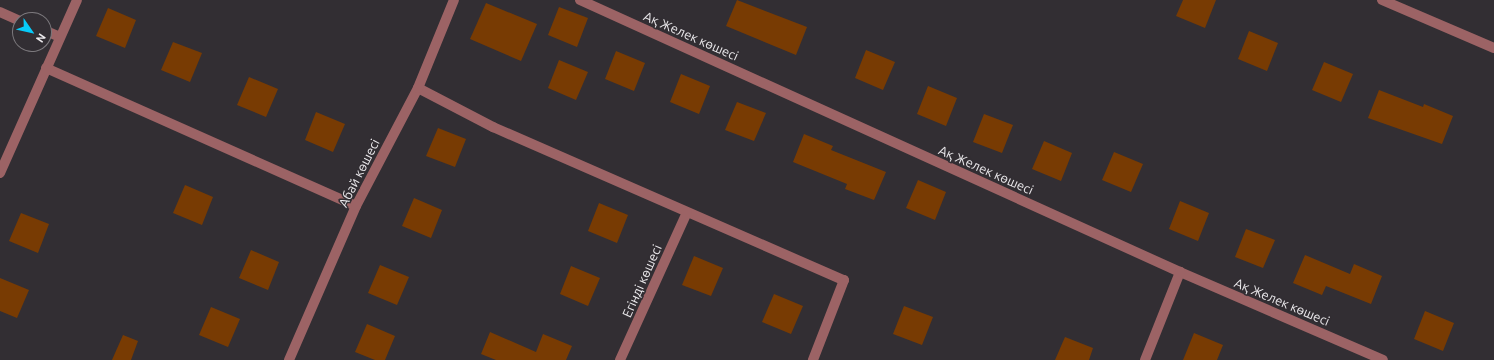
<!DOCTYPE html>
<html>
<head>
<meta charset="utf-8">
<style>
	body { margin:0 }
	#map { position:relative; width:1494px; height:360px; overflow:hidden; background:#322e33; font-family:Ubuntu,sans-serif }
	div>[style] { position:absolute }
	.building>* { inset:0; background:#783b03 }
	.minor>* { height:10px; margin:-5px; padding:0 5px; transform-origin:5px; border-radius:5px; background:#9c6365 }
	span { translate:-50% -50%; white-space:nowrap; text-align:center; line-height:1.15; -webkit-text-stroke:3px #322e33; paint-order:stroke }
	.street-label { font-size:13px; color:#eceaed }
	.north { position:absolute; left:12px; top:12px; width:40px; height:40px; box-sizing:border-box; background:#322e33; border:1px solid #7c797d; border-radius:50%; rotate:124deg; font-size:11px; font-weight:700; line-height:16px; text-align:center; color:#eceaed }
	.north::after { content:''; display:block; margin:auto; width:14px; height:18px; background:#07cbf9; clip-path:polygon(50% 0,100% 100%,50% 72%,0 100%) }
</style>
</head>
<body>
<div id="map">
	<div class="building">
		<i style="clip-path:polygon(737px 0,807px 27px,796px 55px,726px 26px)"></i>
		<i style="clip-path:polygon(1183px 0,1216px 0,1205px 28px,1176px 16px)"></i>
		<i style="clip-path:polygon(486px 3px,537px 24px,521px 61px,470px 39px)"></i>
		<i style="clip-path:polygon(559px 7px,588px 18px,577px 47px,548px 35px)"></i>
		<i style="clip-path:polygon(108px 8px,136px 20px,125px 48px,96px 36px)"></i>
		<i style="clip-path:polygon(1249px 31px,1278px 43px,1267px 71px,1238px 59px)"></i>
		<i style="clip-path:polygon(173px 42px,202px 53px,190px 82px,161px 70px)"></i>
		<i style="clip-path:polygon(866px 50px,895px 62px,883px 90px,855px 78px)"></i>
		<i style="clip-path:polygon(616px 51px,645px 63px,634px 91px,605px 79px)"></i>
		<i style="clip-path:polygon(559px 60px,588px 72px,576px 100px,548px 88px)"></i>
		<i style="clip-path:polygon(1324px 62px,1353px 74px,1341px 102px,1312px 90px)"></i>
		<i style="clip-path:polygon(681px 74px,710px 86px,699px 114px,670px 102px)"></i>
		<i style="clip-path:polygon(249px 77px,278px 89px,266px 117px,237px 105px)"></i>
		<i style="clip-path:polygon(928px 86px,957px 98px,946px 126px,917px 114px)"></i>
		<i style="clip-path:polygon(1379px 90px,1423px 107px,1424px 104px,1453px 116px,1442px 144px,1368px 118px)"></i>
		<i style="clip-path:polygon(737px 102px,766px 113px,754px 141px,725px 130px)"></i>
		<i style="clip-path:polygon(316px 112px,345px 124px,333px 152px,305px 140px)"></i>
		<i style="clip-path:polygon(984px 114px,1013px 125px,1002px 153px,973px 142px)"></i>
		<i style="clip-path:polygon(438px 128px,466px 139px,455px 167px,426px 156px)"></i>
		<i style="clip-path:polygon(804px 134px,833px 146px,831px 150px,886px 172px,874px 200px,845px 189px,847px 184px,793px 162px)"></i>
		<i style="clip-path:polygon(1044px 141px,1072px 153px,1061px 181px,1032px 169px)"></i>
		<i style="clip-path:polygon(1114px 152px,1143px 164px,1131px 192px,1102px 180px)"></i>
		<i style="clip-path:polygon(918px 180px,946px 192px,935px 220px,906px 208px)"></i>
		<i style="clip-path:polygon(185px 185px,213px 197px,202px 225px,173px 213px)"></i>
		<i style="clip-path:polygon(414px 198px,442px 210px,431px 238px,402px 226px)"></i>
		<i style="clip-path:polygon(1180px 201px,1209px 213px,1198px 241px,1169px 229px)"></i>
		<i style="clip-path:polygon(599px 203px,628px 215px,617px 243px,588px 231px)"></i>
		<i style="clip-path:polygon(21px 213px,49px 224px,38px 253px,9px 241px)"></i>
		<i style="clip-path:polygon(1246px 229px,1275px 240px,1263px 268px,1235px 257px)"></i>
		<i style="clip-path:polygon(251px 250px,279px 262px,268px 290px,239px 278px)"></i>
		<i style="clip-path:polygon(1305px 255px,1350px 274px,1354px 264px,1382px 276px,1371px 304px,1326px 286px,1322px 295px,1293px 283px)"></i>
		<i style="clip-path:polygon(694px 256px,723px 268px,711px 296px,682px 285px)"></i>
		<i style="clip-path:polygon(380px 265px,409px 277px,397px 305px,368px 293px)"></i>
		<i style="clip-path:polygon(571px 266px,600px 278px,588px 306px,560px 294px)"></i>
		<i style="clip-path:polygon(0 278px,29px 290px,17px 318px,0 311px)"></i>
		<i style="clip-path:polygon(774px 294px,803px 306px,791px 334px,762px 322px)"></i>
		<i style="clip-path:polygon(904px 306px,933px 317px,922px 345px,893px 334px)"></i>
		<i style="clip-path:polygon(211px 307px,240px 319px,228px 347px,199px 335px)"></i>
		<i style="clip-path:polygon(1425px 311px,1454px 323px,1443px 351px,1414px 339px)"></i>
		<i style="clip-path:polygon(367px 324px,395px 336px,385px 360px,375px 360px,355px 352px)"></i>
		<i style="clip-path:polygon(490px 332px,536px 352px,543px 334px,572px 346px,566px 360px,496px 360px,481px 354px)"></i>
		<i style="clip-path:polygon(1194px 333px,1223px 345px,1217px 360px,1183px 360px)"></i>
		<i style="clip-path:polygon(123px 335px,138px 341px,131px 360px,112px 360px)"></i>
		<i style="clip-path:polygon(1065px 337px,1093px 348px,1089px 360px,1055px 360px)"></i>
	</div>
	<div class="minor">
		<i style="left:580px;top:0;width:659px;rotate:24.39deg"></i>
		<i style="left:1180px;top:272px;width:221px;rotate:23.4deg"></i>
		<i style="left:1382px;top:0;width:122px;rotate:23.2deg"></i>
		<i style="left:0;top:12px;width:22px;rotate:24deg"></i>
		<i style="left:44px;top:30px;width:17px;rotate:24deg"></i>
		<i style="left:46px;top:68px;width:339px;rotate:24deg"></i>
		<i style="left:418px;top:88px;width:85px;rotate:27.5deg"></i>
		<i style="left:493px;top:127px;width:383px;rotate:23.6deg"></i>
		<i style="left:844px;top:280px;width:86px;rotate:111.2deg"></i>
		<i style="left:0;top:173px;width:189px;rotate:-66deg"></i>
		<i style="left:289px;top:360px;width:168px;rotate:-66.5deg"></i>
		<i style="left:356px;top:206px;width:133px;rotate:-62.3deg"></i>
		<i style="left:418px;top:88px;width:95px;rotate:-67.8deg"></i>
		<i style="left:620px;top:360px;width:162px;rotate:-65.6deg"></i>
		<i style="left:1145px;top:360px;width:95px;rotate:-68.3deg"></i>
	</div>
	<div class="street-label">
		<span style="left:691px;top:36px;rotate:24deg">Ақ Желек көшесі</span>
		<span style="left:986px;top:170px;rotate:24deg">Ақ Желек көшесі</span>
		<span style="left:359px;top:173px;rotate:-63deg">Абай көшесі</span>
		<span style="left:642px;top:281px;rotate:-66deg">Егінді көшесі</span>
		<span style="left:1282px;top:302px;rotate:23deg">Ақ Желек көшесі</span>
	</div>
	<div class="north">N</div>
</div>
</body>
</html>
